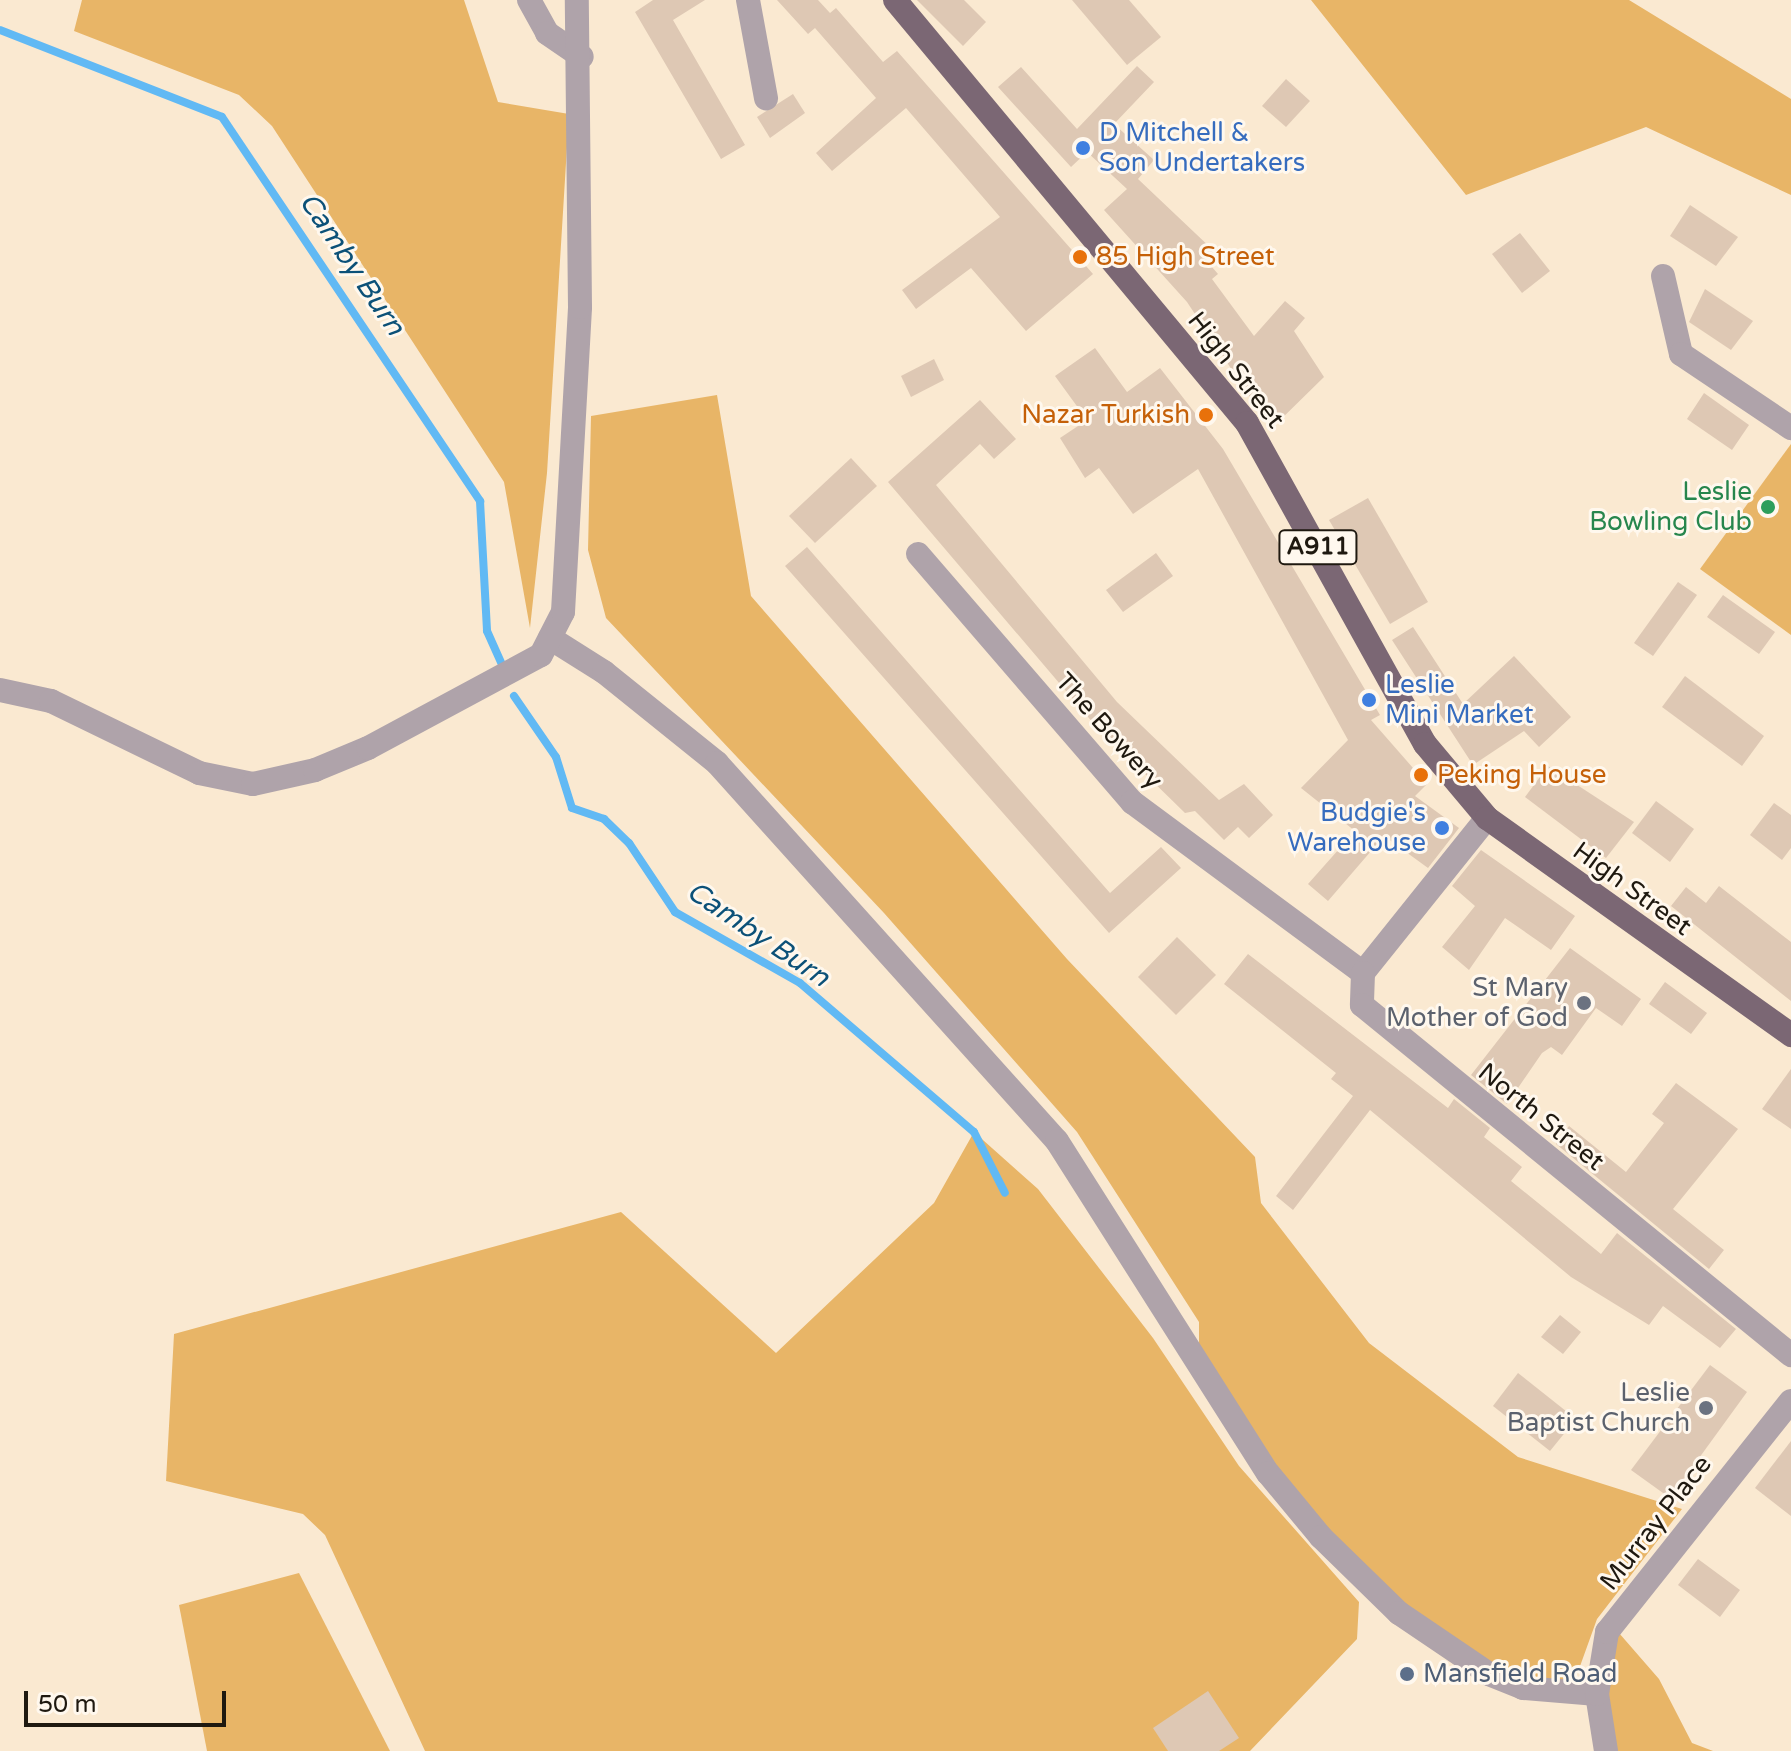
<!DOCTYPE html>
<html>
<head>
<meta charset="utf-8">
<style>
	body { margin:0 }
	#map { position:relative; width:1791px; height:1751px; overflow:hidden; background:#fae9d1; font-family:"Varela Round",sans-serif }
	div>[style] { position:absolute }
	.green>* { inset:0; background:#e8b567 }
	.stream>* { height:8px; margin:-4px; padding:0 4px; transform-origin:4px; border-radius:4px; background:#61b9f4 }
	.building>* { inset:0; background:#dec8b4 }
	.minor>* { height:24px; margin:-12px; padding:0 12px; transform-origin:12px; border-radius:12px; background:#afa3aa }
	.major>* { height:24px; margin:-12px; padding:0 12px; transform-origin:12px; border-radius:12px; background:#7b6774 }
	.dots>* { width:22px; height:22px; translate:-50% -50%; box-sizing:border-box; border:4px solid #fff8ee; border-radius:50% }
	span { translate:-50% -50%; white-space:nowrap; text-align:center; line-height:1.15; -webkit-text-stroke:6px #fff8ee; paint-order:stroke }
	.shield-label span { padding:2px 6px; background:#fff8ee; border:2px solid; border-radius:6px; -webkit-text-stroke-width:0 }
	.shield-label { font-size:24px; color:#1f1910; font-weight:700 }
	.shop-label { font-size:26px; color:#366cbe }
	.left { translate:0 -50%; text-align:left }
	.right { translate:-100% -50%; text-align:right }
	.food-label { font-size:26px; color:#c56008 }
	.street-label { font-size:26px; color:#1f1910 }
	.leisure-label { font-size:26px; color:#27864d }
	.worship-label { font-size:26px; color:#5b616d }
	.service-label { font-size:26px; color:#4e5e75 }
	.water-label { font-size:28px; color:#0c5178; font-style:italic }
	.scale { position:absolute; left:24px; top:1691px; width:202px; height:36px; box-sizing:border-box; border:4px solid #1f1910; border-top:0; padding-left:10px; font-size:24px; line-height:28px; white-space:nowrap; color:#1f1910; -webkit-text-stroke:6px #fff8ee; paint-order:stroke }
</style>
</head>
<body>
<div id="map">
	<div class="green">
		<i style="clip-path:polygon(82px 0,464px 0,498px 102px,569px 114px,547px 473px,530px 628px,504px 482px,272px 126px,239px 95px,74px 31px)"></i>
		<i style="clip-path:polygon(1311px 0,1629px 0,1791px 99px,1791px 195px,1646px 127px,1466px 195px)"></i>
		<i style="clip-path:polygon(717px 395px,751px 596px,1067px 959px,1255px 1157px,1261px 1203px,1369px 1343px,1518px 1457px,1682px 1509px,1597px 1619px,1570px 1694px,1523px 1688px,1362px 1578px,1199px 1367px,1199px 1322px,1077px 1132px,884px 913px,606px 618px,588px 550px,591px 416px)"></i>
		<i style="clip-path:polygon(1791px 444px,1791px 635px,1700px 569px)"></i>
		<i style="clip-path:polygon(974px 1132px,1038px 1189px,1153px 1338px,1239px 1466px,1359px 1602px,1357px 1639px,1250px 1751px,425px 1751px,325px 1535px,303px 1514px,166px 1481px,174px 1334px,621px 1212px,776px 1353px,934px 1203px)"></i>
		<i style="clip-path:polygon(299px 1573px,390px 1751px,207px 1751px,179px 1605px)"></i>
		<i style="clip-path:polygon(1619px 1633px,1659px 1679px,1692px 1743px,1713px 1751px,1606px 1751px,1597px 1694px)"></i>
	</div>
	<div class="stream">
		<i style="left:0;top:30px;width:238px;rotate:21.4deg"></i>
		<i style="left:222px;top:117px;width:463px;rotate:56.1deg"></i>
		<i style="left:480px;top:501px;width:130px;rotate:86.9deg"></i>
		<i style="left:487px;top:631px;width:35px;rotate:66deg"></i>
		<i style="left:514px;top:696px;width:74px;rotate:55.5deg"></i>
		<i style="left:556px;top:757px;width:53px;rotate:72.6deg"></i>
		<i style="left:572px;top:808px;width:34px;rotate:19deg"></i>
		<i style="left:604px;top:819px;width:35px;rotate:44deg"></i>
		<i style="left:629px;top:843px;width:83px;rotate:56.3deg"></i>
		<i style="left:675px;top:912px;width:144px;rotate:29.6deg"></i>
		<i style="left:800px;top:983px;width:229px;rotate:40.6deg"></i>
		<i style="left:974px;top:1132px;width:68px;rotate:63.1deg"></i>
	</div>
	<div class="building">
		<i style="clip-path:polygon(653px 0,705px 0,673px 20px,745px 145px,721px 159px,635px 12px)"></i>
		<i style="clip-path:polygon(777px 0,818px 0,830px 13px,836px 8px,883px 62px,897px 51px,1093px 274px,1026px 331px,971px 268px,916px 309px,902px 290px,1000px 217px,906px 108px,832px 171px,816px 153px,876px 98px,815px 28px,808px 34px)"></i>
		<i style="clip-path:polygon(917px 0,964px 0,986px 22px,963px 46px)"></i>
		<i style="clip-path:polygon(1072px 0,1129px 0,1161px 37px,1127px 65px)"></i>
		<i style="clip-path:polygon(1137px 66px,1154px 82px,1114px 124px,1154px 160px,1138px 179px,1214px 251px,1205px 259px,1218px 274px,1212px 279px,1254px 336px,1285px 301px,1305px 318px,1294px 331px,1324px 377px,1271px 429px,1187px 302px,1104px 210px,1127px 189px,1087px 152px,1071px 167px,998px 87px,1021px 67px,1077px 129px)"></i>
		<i style="clip-path:polygon(1286px 79px,1310px 101px,1286px 127px,1262px 106px)"></i>
		<i style="clip-path:polygon(793px 94px,805px 113px,770px 138px,757px 117px)"></i>
		<i style="clip-path:polygon(1690px 205px,1738px 237px,1716px 266px,1670px 236px)"></i>
		<i style="clip-path:polygon(1520px 233px,1550px 271px,1522px 293px,1492px 254px)"></i>
		<i style="clip-path:polygon(1705px 289px,1753px 321px,1731px 350px,1689px 322px)"></i>
		<i style="clip-path:polygon(1095px 348px,1127px 392px,1160px 368px,1223px 449px,1380px 715px,1371px 720px,1427px 784px,1415px 796px,1459px 828px,1428px 868px,1384px 836px,1328px 901px,1308px 884px,1355px 831px,1301px 788px,1348px 740px,1198px 469px,1133px 514px,1099px 468px,1085px 478px,1060px 438px,1087px 420px,1055px 376px)"></i>
		<i style="clip-path:polygon(934px 359px,944px 380px,911px 397px,901px 376px)"></i>
		<i style="clip-path:polygon(1704px 393px,1749px 425px,1732px 450px,1687px 419px)"></i>
		<i style="clip-path:polygon(980px 400px,1016px 439px,994px 459px,980px 444px,936px 485px,1117px 702px,1219px 800px,1244px 784px,1273px 815px,1249px 838px,1238px 827px,1224px 840px,1195px 811px,1185px 813px,1094px 724px,888px 482px)"></i>
		<i style="clip-path:polygon(851px 458px,877px 486px,815px 543px,789px 516px)"></i>
		<i style="clip-path:polygon(1368px 498px,1428px 602px,1390px 624px,1329px 520px)"></i>
		<i style="clip-path:polygon(807px 547px,1110px 893px,1161px 847px,1181px 868px,1109px 933px,785px 566px)"></i>
		<i style="clip-path:polygon(1156px 553px,1173px 576px,1123px 612px,1106px 590px)"></i>
		<i style="clip-path:polygon(1678px 582px,1697px 595px,1653px 656px,1634px 643px)"></i>
		<i style="clip-path:polygon(1723px 595px,1775px 632px,1759px 654px,1707px 617px)"></i>
		<i style="clip-path:polygon(1413px 627px,1463px 704px,1514px 656px,1571px 717px,1539px 747px,1524px 731px,1473px 765px,1392px 640px)"></i>
		<i style="clip-path:polygon(1685px 676px,1764px 736px,1742px 766px,1662px 707px)"></i>
		<i style="clip-path:polygon(1548px 766px,1634px 822px,1606px 858px,1525px 797px)"></i>
		<i style="clip-path:polygon(1656px 801px,1694px 829px,1670px 862px,1632px 833px)"></i>
		<i style="clip-path:polygon(1774px 803px,1791px 815px,1791px 848px,1782px 860px,1750px 835px)"></i>
		<i style="clip-path:polygon(1481px 850px,1575px 916px,1551px 950px,1505px 918px,1469px 970px,1442px 947px,1475px 906px,1452px 886px)"></i>
		<i style="clip-path:polygon(1719px 886px,1791px 942px,1791px 1001px,1671px 906px,1686px 887px,1706px 903px)"></i>
		<i style="clip-path:polygon(1177px 937px,1216px 975px,1176px 1015px,1138px 977px)"></i>
		<i style="clip-path:polygon(1570px 948px,1641px 999px,1622px 1026px,1596px 1008px,1562px 1055px,1551px 1047px,1542px 1053px,1507px 1104px,1471px 1075px)"></i>
		<i style="clip-path:polygon(1248px 954px,1448px 1108px,1454px 1099px,1490px 1128px,1484px 1137px,1522px 1167px,1511px 1181px,1601px 1254px,1617px 1233px,1736px 1329px,1720px 1348px,1663px 1306px,1649px 1325px,1571px 1277px,1370px 1110px,1293px 1210px,1276px 1196px,1353px 1096px,1331px 1079px,1336px 1073px,1224px 984px)"></i>
		<i style="clip-path:polygon(1665px 982px,1707px 1013px,1691px 1034px,1649px 1004px)"></i>
		<i style="clip-path:polygon(1791px 1069px,1791px 1129px,1762px 1109px)"></i>
		<i style="clip-path:polygon(1676px 1083px,1738px 1129px,1673px 1209px,1724px 1250px,1709px 1269px,1556px 1144px,1569px 1126px,1626px 1172px,1664px 1123px,1652px 1114px)"></i>
		<i style="clip-path:polygon(1560px 1315px,1581px 1332px,1563px 1354px,1541px 1337px)"></i>
		<i style="clip-path:polygon(1710px 1365px,1747px 1392px,1670px 1498px,1631px 1470px)"></i>
		<i style="clip-path:polygon(1518px 1373px,1576px 1419px,1550px 1451px,1493px 1406px)"></i>
		<i style="clip-path:polygon(1791px 1441px,1791px 1516px,1755px 1488px)"></i>
		<i style="clip-path:polygon(1698px 1559px,1740px 1590px,1720px 1617px,1678px 1585px)"></i>
		<i style="clip-path:polygon(1208px 1691px,1239px 1738px,1219px 1751px,1168px 1751px,1153px 1728px)"></i>
	</div>
	<div class="minor">
		<i style="left:529px;top:0;width:38px;rotate:61deg"></i>
		<i style="left:547px;top:33px;width:42px;rotate:34.4deg"></i>
		<i style="left:748px;top:0;width:100px;rotate:79.6deg"></i>
		<i style="left:1663px;top:276px;width:80px;rotate:77deg"></i>
		<i style="left:1681px;top:354px;width:133px;rotate:33.9deg"></i>
		<i style="left:918px;top:554px;width:328px;rotate:49.2deg"></i>
		<i style="left:1132px;top:802px;width:287px;rotate:36.5deg"></i>
		<i style="left:550px;top:638px;width:64px;rotate:32.2deg"></i>
		<i style="left:604px;top:672px;width:145px;rotate:38.8deg"></i>
		<i style="left:717px;top:763px;width:508px;rotate:48.03deg"></i>
		<i style="left:1057px;top:1141px;width:393px;rotate:57.6deg"></i>
		<i style="left:1268px;top:1473px;width:83px;rotate:50.4deg"></i>
		<i style="left:1321px;top:1537px;width:109px;rotate:44.3deg"></i>
		<i style="left:1399px;top:1613px;width:109px;rotate:34.1deg"></i>
		<i style="left:1489px;top:1674px;width:37px;rotate:22deg"></i>
		<i style="left:1523px;top:1688px;width:74px;rotate:4.6deg"></i>
		<i style="left:0;top:690px;width:52px;rotate:12.2deg"></i>
		<i style="left:51px;top:701px;width:165px;rotate:25.9deg"></i>
		<i style="left:199px;top:773px;width:55px;rotate:11.5deg"></i>
		<i style="left:253px;top:784px;width:64px;rotate:-12.7deg"></i>
		<i style="left:315px;top:770px;width:57px;rotate:-22.5deg"></i>
		<i style="left:368px;top:748px;width:196px;rotate:-28.3deg"></i>
		<i style="left:541px;top:655px;width:48px;rotate:-62.9deg"></i>
		<i style="left:563px;top:612px;width:305px;rotate:-86.8deg"></i>
		<i style="left:580px;top:307px;width:307px;rotate:-90.6deg"></i>
		<i style="left:1487px;top:818px;width:198px;rotate:128.7deg"></i>
		<i style="left:1363px;top:973px;width:32px;rotate:92deg"></i>
		<i style="left:1362px;top:1005px;width:554px;rotate:39.21deg"></i>
		<i style="left:1606px;top:1751px;width:58px;rotate:-99deg"></i>
		<i style="left:1597px;top:1694px;width:63px;rotate:-80.8deg"></i>
		<i style="left:1607px;top:1632px;width:295px;rotate:-51.5deg"></i>
	</div>
	<div class="major">
		<i style="left:895px;top:0;width:550px;rotate:50.23deg"></i>
		<i style="left:1247px;top:423px;width:367px;rotate:61deg"></i>
		<i style="left:1425px;top:744px;width:97px;rotate:50deg"></i>
		<i style="left:1487px;top:818px;width:374px;rotate:35.5deg"></i>
	</div>
	<div class="dots">
		<i style="left:1083px;top:148px;background:#3f7fe0"></i>
		<i style="left:1080px;top:257px;background:#e8710a"></i>
		<i style="left:1206px;top:415px;background:#e8710a"></i>
		<i style="left:1768px;top:507px;background:#2e9e5b"></i>
		<i style="left:1369px;top:700px;background:#3f7fe0"></i>
		<i style="left:1421px;top:775px;background:#e8710a"></i>
		<i style="left:1442px;top:828px;background:#3f7fe0"></i>
		<i style="left:1584px;top:1003px;background:#6b7280"></i>
		<i style="left:1706px;top:1408px;background:#6b7280"></i>
		<i style="left:1407px;top:1674px;background:#5c6f8a"></i>
	</div>
	<div class="shield-label">
		<span style="left:1318px;top:547px">A911</span>
	</div>
	<div class="shop-label">
		<span class="left" style="left:1099px;top:148px">D Mitchell &amp;<br>Son Undertakers</span>
		<span class="left" style="left:1385px;top:700px">Leslie<br>Mini Market</span>
		<span class="right" style="left:1426px;top:828px">Budgie's<br>Warehouse</span>
	</div>
	<div class="food-label">
		<span class="left" style="left:1096px;top:257px">85 High Street</span>
		<span class="right" style="left:1190px;top:415px">Nazar Turkish</span>
		<span class="left" style="left:1437px;top:775px">Peking House</span>
	</div>
	<div class="street-label">
		<span style="left:1236px;top:370px;rotate:52deg">High Street</span>
		<span style="left:1109px;top:731px;rotate:48deg">The Bowery</span>
		<span style="left:1632px;top:889px;rotate:36deg">High Street</span>
		<span style="left:1541px;top:1117px;rotate:39deg">North Street</span>
		<span style="left:1656px;top:1523px;rotate:-52deg">Murray Place</span>
	</div>
	<div class="leisure-label">
		<span class="right" style="left:1752px;top:507px">Leslie<br>Bowling Club</span>
	</div>
	<div class="worship-label">
		<span class="right" style="left:1568px;top:1003px">St Mary<br>Mother of God</span>
		<span class="right" style="left:1690px;top:1408px">Leslie<br>Baptist Church</span>
	</div>
	<div class="service-label">
		<span class="left" style="left:1423px;top:1674px">Mansfield Road</span>
	</div>
	<div class="water-label">
		<span style="left:352px;top:264px;rotate:56deg">Camby Burn</span>
		<span style="left:758px;top:934px;rotate:34deg">Camby Burn</span>
	</div>
	<div class="scale">50 m</div>
</div>
</body>
</html>
